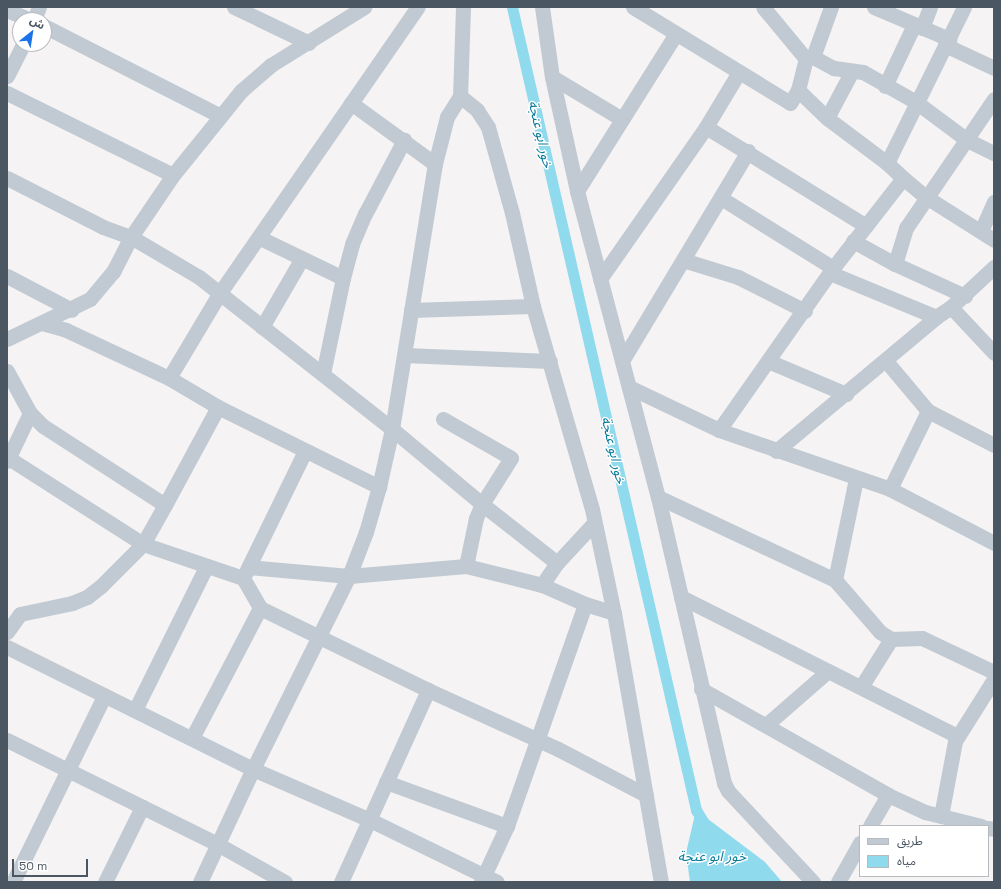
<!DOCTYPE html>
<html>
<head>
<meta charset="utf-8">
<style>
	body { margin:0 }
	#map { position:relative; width:1001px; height:889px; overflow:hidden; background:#f5f3f3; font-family:"Space Grotesk","Noto Sans Arabic",sans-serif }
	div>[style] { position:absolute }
	.water>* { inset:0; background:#90daee }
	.canal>* { height:11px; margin:-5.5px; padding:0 5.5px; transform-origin:5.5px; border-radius:5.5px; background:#90daee }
	.minor>* { height:15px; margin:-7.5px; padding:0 7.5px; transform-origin:7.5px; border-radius:7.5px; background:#c1cad2 }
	span { translate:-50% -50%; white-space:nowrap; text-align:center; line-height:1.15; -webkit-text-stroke:3px #fff; paint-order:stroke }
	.water-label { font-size:14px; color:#0c7c9b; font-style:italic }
	.frame { position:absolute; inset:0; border:8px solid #4a5661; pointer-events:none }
	.legend { position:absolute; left:859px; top:825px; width:130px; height:52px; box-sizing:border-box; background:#fff; border:1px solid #b7bbc0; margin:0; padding:5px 7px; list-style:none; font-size:12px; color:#4a5661 }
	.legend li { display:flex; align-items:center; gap:8px; height:20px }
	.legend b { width:20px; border:1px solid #b7bbc0 }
	.north { position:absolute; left:12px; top:12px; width:40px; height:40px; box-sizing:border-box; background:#fff; border:1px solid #b7bbc0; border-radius:50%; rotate:30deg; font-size:11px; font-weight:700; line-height:16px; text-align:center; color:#4a5661 }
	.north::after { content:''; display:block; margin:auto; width:14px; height:18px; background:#1a73e8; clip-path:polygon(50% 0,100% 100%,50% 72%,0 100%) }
	.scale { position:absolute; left:12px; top:859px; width:76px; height:18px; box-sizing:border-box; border:2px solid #4a5661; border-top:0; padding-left:5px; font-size:12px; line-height:14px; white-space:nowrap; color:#4a5661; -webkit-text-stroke:3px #fff; paint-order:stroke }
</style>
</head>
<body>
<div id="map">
	<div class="water">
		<i style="clip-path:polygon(696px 810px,765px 862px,782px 882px,690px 882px,686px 853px)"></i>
	</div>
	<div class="canal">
		<i style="left:512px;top:7px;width:824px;rotate:77.09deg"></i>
		<i style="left:696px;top:810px;width:15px;rotate:58deg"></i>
	</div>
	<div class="minor">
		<i style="left:234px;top:7px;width:83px;rotate:25.6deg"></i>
		<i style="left:463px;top:7px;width:89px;rotate:91.9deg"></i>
		<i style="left:460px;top:96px;width:22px;rotate:39deg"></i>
		<i style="left:477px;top:110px;width:20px;rotate:57deg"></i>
		<i style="left:488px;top:127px;width:89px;rotate:74.4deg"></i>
		<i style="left:512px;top:213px;width:95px;rotate:77.3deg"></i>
		<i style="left:533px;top:306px;width:211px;rotate:73.8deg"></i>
		<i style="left:592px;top:509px;width:106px;rotate:78.1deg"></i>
		<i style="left:614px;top:613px;width:273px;rotate:80.1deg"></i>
		<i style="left:542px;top:7px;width:71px;rotate:81.9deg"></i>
		<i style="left:552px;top:77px;width:117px;rotate:77.6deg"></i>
		<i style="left:577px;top:191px;width:317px;rotate:75.2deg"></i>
		<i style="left:658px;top:497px;width:294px;rotate:77deg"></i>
		<i style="left:724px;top:783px;width:9px;rotate:63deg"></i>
		<i style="left:728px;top:791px;width:125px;rotate:47deg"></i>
		<i style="left:633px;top:7px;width:184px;rotate:31.4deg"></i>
		<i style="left:790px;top:103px;width:15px;rotate:-58deg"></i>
		<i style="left:798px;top:90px;width:32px;rotate:-76deg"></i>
		<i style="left:806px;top:59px;width:67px;rotate:-129.6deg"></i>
		<i style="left:831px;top:7px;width:53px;rotate:109.8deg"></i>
		<i style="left:813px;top:57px;width:24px;rotate:28deg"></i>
		<i style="left:834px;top:68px;width:29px;rotate:8deg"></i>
		<i style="left:863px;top:72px;width:61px;rotate:29.5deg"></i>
		<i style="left:916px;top:102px;width:64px;rotate:36.7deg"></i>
		<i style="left:967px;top:140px;width:30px;rotate:26deg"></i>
		<i style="left:874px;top:7px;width:82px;rotate:23.1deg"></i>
		<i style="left:7px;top:10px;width:26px;rotate:23deg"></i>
		<i style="left:34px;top:20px;width:14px;rotate:-69deg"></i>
		<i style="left:44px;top:26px;width:196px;rotate:27deg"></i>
		<i style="left:922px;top:28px;width:22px;rotate:-69deg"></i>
		<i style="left:945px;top:45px;width:54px;rotate:25.1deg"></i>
		<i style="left:739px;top:72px;width:64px;rotate:121deg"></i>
		<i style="left:706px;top:127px;width:188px;rotate:31.7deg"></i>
		<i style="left:7px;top:76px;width:36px;rotate:-63deg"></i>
		<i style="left:552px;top:77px;width:82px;rotate:31deg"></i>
		<i style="left:885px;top:86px;width:68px;rotate:-64.6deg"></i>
		<i style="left:798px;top:90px;width:40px;rotate:44deg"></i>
		<i style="left:827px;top:118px;width:75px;rotate:36.9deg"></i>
		<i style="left:7px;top:93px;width:185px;rotate:26.3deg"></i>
		<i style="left:351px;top:103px;width:104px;rotate:36deg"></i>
		<i style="left:827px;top:118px;width:53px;rotate:-62deg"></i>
		<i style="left:7px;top:178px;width:108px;rotate:27deg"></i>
		<i style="left:103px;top:227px;width:30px;rotate:20deg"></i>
		<i style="left:131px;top:237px;width:79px;rotate:30.5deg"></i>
		<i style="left:199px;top:277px;width:246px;rotate:38.2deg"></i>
		<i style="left:392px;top:429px;width:117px;rotate:39.8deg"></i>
		<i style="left:482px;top:504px;width:15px;rotate:113deg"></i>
		<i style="left:476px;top:518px;width:49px;rotate:101.8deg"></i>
		<i style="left:466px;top:566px;width:117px;rotate:175.1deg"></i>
		<i style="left:349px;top:576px;width:101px;rotate:-174.9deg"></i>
		<i style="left:903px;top:178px;width:22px;rotate:-137deg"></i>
		<i style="left:887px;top:163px;width:174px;rotate:-63.7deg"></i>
		<i style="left:577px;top:191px;width:186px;rotate:-57.8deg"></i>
		<i style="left:721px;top:198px;width:132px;rotate:32deg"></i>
		<i style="left:981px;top:231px;width:32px;rotate:-66deg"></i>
		<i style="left:260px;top:238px;width:92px;rotate:25.7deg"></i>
		<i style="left:343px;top:278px;width:98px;rotate:101.8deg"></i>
		<i style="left:853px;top:241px;width:48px;rotate:28.7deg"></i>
		<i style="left:895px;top:264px;width:77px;rotate:24.6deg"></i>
		<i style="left:683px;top:260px;width:58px;rotate:17.2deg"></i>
		<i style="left:738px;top:277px;width:75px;rotate:26.9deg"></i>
		<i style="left:895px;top:264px;width:38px;rotate:-73deg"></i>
		<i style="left:906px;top:228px;width:156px;rotate:-55.7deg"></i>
		<i style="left:830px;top:273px;width:115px;rotate:22.5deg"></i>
		<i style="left:7px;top:276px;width:73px;rotate:27.6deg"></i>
		<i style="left:343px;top:278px;width:35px;rotate:-75deg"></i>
		<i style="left:352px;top:244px;width:33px;rotate:-67deg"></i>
		<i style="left:365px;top:214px;width:84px;rotate:-62.2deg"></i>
		<i style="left:600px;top:279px;width:185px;rotate:-55.1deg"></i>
		<i style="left:951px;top:307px;width:63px;rotate:46.9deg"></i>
		<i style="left:411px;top:310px;width:122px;rotate:-1.9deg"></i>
		<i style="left:42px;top:323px;width:25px;rotate:16deg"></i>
		<i style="left:66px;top:330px;width:114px;rotate:25deg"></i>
		<i style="left:169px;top:378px;width:57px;rotate:30.6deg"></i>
		<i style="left:262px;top:327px;width:78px;rotate:-59.8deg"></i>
		<i style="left:7px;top:339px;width:92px;rotate:-25.7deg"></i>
		<i style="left:90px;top:299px;width:35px;rotate:-50deg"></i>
		<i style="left:113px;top:272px;width:39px;rotate:-63deg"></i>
		<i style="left:131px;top:237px;width:75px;rotate:-55.9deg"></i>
		<i style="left:173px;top:175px;width:108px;rotate:-51deg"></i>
		<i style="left:241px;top:91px;width:40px;rotate:-41deg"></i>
		<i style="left:271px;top:65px;width:110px;rotate:-31.9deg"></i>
		<i style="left:405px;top:355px;width:145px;rotate:2.4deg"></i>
		<i style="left:622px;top:361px;width:245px;rotate:-59deg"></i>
		<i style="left:768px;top:361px;width:85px;rotate:22.9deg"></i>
		<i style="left:886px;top:361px;width:65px;rotate:50deg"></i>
		<i style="left:928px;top:411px;width:74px;rotate:27.3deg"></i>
		<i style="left:7px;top:371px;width:48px;rotate:61.3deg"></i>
		<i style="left:30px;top:413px;width:18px;rotate:45deg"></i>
		<i style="left:43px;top:426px;width:145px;rotate:32.9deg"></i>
		<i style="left:165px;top:505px;width:111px;rotate:-61.6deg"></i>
		<i style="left:218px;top:407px;width:180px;rotate:26.4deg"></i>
		<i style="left:379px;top:487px;width:59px;rotate:-77.4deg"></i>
		<i style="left:392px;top:429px;width:268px;rotate:-80.8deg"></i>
		<i style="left:435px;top:164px;width:49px;rotate:-75.7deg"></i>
		<i style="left:447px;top:117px;width:25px;rotate:-58deg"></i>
		<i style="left:169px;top:378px;width:98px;rotate:-59.2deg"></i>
		<i style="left:219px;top:294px;width:349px;rotate:-55.3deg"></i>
		<i style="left:629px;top:387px;width:100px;rotate:25.5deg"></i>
		<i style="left:719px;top:430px;width:181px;rotate:19deg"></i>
		<i style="left:890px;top:489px;width:117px;rotate:27.4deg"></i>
		<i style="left:443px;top:419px;width:78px;rotate:29.8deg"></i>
		<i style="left:511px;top:458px;width:54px;rotate:122.2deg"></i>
		<i style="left:482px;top:504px;width:95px;rotate:38.2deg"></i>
		<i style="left:557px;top:563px;width:54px;rotate:-47.2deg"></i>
		<i style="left:719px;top:430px;width:198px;rotate:-54.9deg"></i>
		<i style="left:833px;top:268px;width:114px;rotate:-52.1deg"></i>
		<i style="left:903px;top:178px;width:30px;rotate:40deg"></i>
		<i style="left:926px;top:197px;width:80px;rotate:32.3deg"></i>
		<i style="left:776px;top:451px;width:209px;rotate:-39.9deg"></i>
		<i style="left:936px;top:317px;width:18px;rotate:-34deg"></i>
		<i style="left:951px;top:307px;width:59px;rotate:-42.9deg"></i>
		<i style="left:7px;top:457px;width:161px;rotate:32.6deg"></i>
		<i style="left:143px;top:544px;width:106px;rotate:18.8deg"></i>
		<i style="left:243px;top:578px;width:34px;rotate:60deg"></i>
		<i style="left:260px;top:608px;width:187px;rotate:26deg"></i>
		<i style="left:428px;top:690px;width:143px;rotate:24.4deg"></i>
		<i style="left:558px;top:749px;width:99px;rotate:27.6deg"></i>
		<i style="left:7px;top:461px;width:53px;rotate:-64.4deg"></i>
		<i style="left:890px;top:489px;width:87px;rotate:-64deg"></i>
		<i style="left:658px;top:497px;width:195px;rotate:25.1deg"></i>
		<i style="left:835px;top:580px;width:69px;rotate:49.1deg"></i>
		<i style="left:880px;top:632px;width:13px;rotate:32deg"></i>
		<i style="left:891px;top:639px;width:31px;rotate:-2deg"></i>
		<i style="left:922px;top:638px;width:80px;rotate:25.3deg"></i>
		<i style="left:466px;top:566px;width:78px;rotate:14deg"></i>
		<i style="left:542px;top:585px;width:47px;rotate:23.8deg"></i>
		<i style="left:585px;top:604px;width:30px;rotate:17deg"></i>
		<i style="left:245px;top:574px;width:137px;rotate:-64deg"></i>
		<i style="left:835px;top:580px;width:103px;rotate:-78.3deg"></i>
		<i style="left:542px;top:585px;width:27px;rotate:-56deg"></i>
		<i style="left:681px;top:597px;width:309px;rotate:26.7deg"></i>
		<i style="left:7px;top:632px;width:22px;rotate:-54deg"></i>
		<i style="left:20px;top:614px;width:53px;rotate:-11.9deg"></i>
		<i style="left:72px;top:603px;width:16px;rotate:-22deg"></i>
		<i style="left:87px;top:597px;width:18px;rotate:-38deg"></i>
		<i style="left:101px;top:586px;width:59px;rotate:-45deg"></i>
		<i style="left:143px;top:544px;width:45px;rotate:-60.6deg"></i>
		<i style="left:7px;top:647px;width:275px;rotate:26.4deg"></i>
		<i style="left:253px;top:769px;width:128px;rotate:23.6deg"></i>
		<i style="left:370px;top:820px;width:141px;rotate:26deg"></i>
		<i style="left:861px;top:687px;width:57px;rotate:-58deg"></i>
		<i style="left:701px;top:689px;width:215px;rotate:29.5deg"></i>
		<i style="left:888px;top:795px;width:41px;rotate:24.7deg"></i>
		<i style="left:925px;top:812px;width:58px;rotate:14deg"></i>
		<i style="left:135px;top:710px;width:160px;rotate:-63.6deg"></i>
		<i style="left:766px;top:725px;width:82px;rotate:-41.1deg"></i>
		<i style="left:192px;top:738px;width:147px;rotate:-62.4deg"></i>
		<i style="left:7px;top:740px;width:237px;rotate:26.3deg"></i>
		<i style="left:219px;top:845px;width:76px;rotate:29.3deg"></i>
		<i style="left:386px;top:782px;width:129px;rotate:20deg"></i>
		<i style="left:941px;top:816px;width:76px;rotate:-79.4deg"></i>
		<i style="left:955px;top:741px;width:73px;rotate:-57.8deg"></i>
		<i style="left:870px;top:826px;width:36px;rotate:-60deg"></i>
		<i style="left:988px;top:828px;width:6px;rotate:9deg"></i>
		<i style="left:13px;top:882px;width:207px;rotate:-63.9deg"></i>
		<i style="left:105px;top:882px;width:84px;rotate:-63.7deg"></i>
		<i style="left:200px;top:882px;width:125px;rotate:-64.9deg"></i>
		<i style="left:253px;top:769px;width:216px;rotate:-63.6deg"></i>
		<i style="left:349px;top:576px;width:47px;rotate:-68.9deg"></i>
		<i style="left:366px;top:532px;width:47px;rotate:-73.9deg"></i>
		<i style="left:341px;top:882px;width:211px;rotate:-65.6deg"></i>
		<i style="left:481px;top:882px;width:62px;rotate:-65.1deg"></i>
		<i style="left:507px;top:826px;width:235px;rotate:-70.6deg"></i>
		<i style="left:838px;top:882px;width:45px;rotate:-60.6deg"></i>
	</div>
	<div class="water-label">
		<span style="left:541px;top:134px;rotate:77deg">خور ابو عنجة</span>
		<span style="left:614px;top:450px;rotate:77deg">خور ابو عنجة</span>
		<span style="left:712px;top:856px">خور ابو عنجة</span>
	</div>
	<div class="frame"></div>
	<ul class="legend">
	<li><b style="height:5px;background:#c1cad2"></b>طريق</li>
	<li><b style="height:11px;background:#90daee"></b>مياه</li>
	</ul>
	<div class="north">ش</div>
	<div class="scale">50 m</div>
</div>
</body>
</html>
